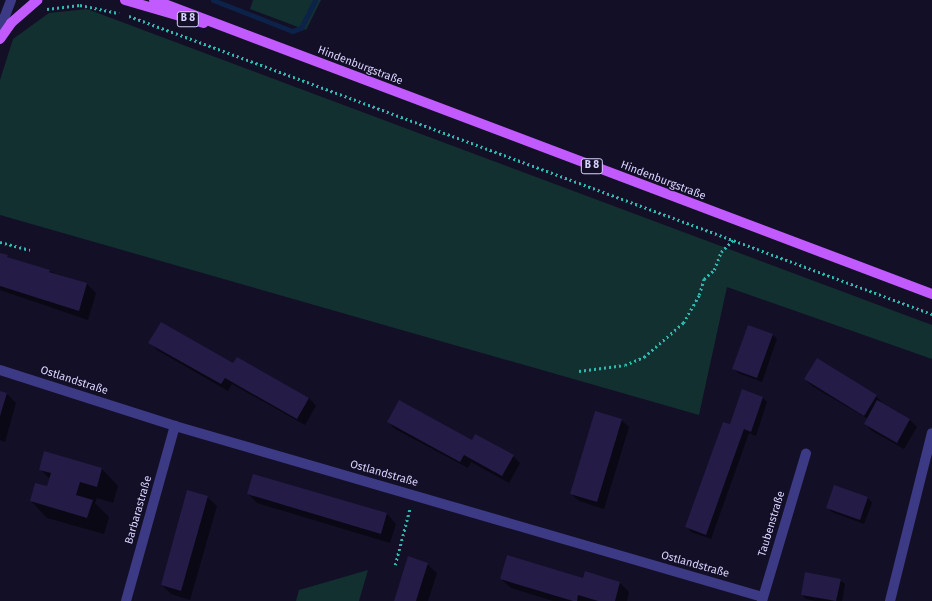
<!DOCTYPE html>
<html>
<head>
<meta charset="utf-8">
<style>
	body { margin:0 }
	#map { position:relative; width:932px; height:601px; overflow:hidden; background:#130f26; font-family:"Fira Sans",sans-serif }
	div>[style] { position:absolute }
	.green>* { inset:0; background:#12302f }
	.shadow>* { inset:0; background:#0007 }
	.stream>* { height:5px; margin:-2.5px; padding:0 2.5px; transform-origin:2.5px; border-radius:2.5px; background:#0c2248 }
	.building>* { inset:0; background:#241b47 }
	.path>* { height:2.5px; margin-top:-1.25px; transform-origin:0; background:repeating-linear-gradient(90deg,#2fb8b0 0 2px,transparent 0 5px) }
	.service>* { height:10px; margin:-5px; padding:0 5px; transform-origin:5px; border-radius:5px; background:#3d3a85 }
	.minor>* { height:10px; margin:-5px; padding:0 5px; transform-origin:5px; border-radius:5px; background:#3d3a85 }
	.tertiary>* { height:10px; margin:-5px; padding:0 5px; transform-origin:5px; border-radius:5px; background:#3d3a85 }
	.primary>* { height:10px; margin:-5px; padding:0 5px; transform-origin:5px; border-radius:5px; background:#c25bff }
	span { translate:-50% -50%; white-space:nowrap; text-align:center; line-height:1.15; -webkit-text-stroke:3px #130f26; paint-order:stroke }
	.shield-label span { padding:1px 3px; background:#130f26; border:1px solid; border-radius:3px; -webkit-text-stroke-width:0 }
	.shield-label { font-size:10px; color:#d9d4ff; font-weight:700 }
	.street-label { font-size:11px; color:#d9d4ff }
</style>
</head>
<body>
<div id="map">
	<div class="green">
		<i style="clip-path:polygon(253px 0,321px 0,306px 30px,250px 9px)"></i>
		<i style="clip-path:polygon(87px 9px,932px 325px,932px 359px,727px 287px,699px 415px,0 215px,0 80px,13px 39px,49px 13px)"></i>
		<i style="clip-path:polygon(368px 570px,359px 601px,296px 601px,299px 590px)"></i>
	</div>
	<div class="shadow">
		<i style="clip-path:polygon(0 255px,87px 284px,96px 293px,88px 320px,0 290px)"></i>
		<i style="clip-path:polygon(772px 334px,777px 339px,762px 382px,738px 373px,734px 369px)"></i>
		<i style="clip-path:polygon(150px 343px,234px 364px,309px 398px,316px 406px,305px 425px,232px 384px,228px 391px,157px 350px)"></i>
		<i style="clip-path:polygon(805px 379px,876px 396px,883px 404px,910px 420px,917px 427px,904px 449px,872px 431px,865px 424px,868px 419px,812px 386px)"></i>
		<i style="clip-path:polygon(0 392px,7px 394px,16px 403px,5px 442px,0 440px)"></i>
		<i style="clip-path:polygon(762px 397px,767px 402px,756px 436px,749px 433px,711px 539px,691px 532px,687px 527px,730px 425px)"></i>
		<i style="clip-path:polygon(621px 420px,629px 427px,604px 509px,579px 501px,571px 494px)"></i>
		<i style="clip-path:polygon(388px 422px,472px 441px,513px 456px,520px 463px,509px 483px,471px 462px,468px 468px,395px 429px)"></i>
		<i style="clip-path:polygon(45px 452px,102px 469px,118px 486px,113px 503px,97px 498px,95px 503px,109px 517px,104px 534px,47px 518px,31px 501px,48px 487px,50px 479px,40px 469px)"></i>
		<i style="clip-path:polygon(835px 487px,868px 498px,872px 503px,864px 524px,832px 512px,827px 507px)"></i>
		<i style="clip-path:polygon(248px 494px,387px 514px,396px 524px,390px 543px,257px 503px)"></i>
		<i style="clip-path:polygon(207px 497px,217px 506px,190px 600px,171px 594px,162px 585px)"></i>
		<i style="clip-path:polygon(427px 564px,437px 573px,428px 601px,395px 601px)"></i>
		<i style="clip-path:polygon(586px 573px,620px 583px,629px 592px,627px 601px,553px 601px,511px 588px,501px 579px,584px 580px)"></i>
		<i style="clip-path:polygon(840px 580px,845px 584px,842px 601px,815px 601px,806px 599px,802px 595px)"></i>
	</div>
	<div class="stream">
		<i style="left:213px;top:0;width:85px;rotate:21.4deg"></i>
		<i style="left:292px;top:31px;width:9px;rotate:-18deg"></i>
		<i style="left:301px;top:28px;width:31px;rotate:-63deg"></i>
	</div>
	<div class="building">
		<i style="clip-path:polygon(0 253px,8px 255px,7px 257px,50px 270px,49px 272px,87px 283px,79px 311px,0 286px)"></i>
		<i style="clip-path:polygon(161px 322px,233px 363px,237px 357px,309px 398px,297px 419px,225px 378px,221px 384px,148px 343px)"></i>
		<i style="clip-path:polygon(748px 325px,773px 334px,757px 378px,732px 369px)"></i>
		<i style="clip-path:polygon(817px 358px,877px 395px,864px 416px,804px 379px)"></i>
		<i style="clip-path:polygon(742px 389px,763px 397px,751px 432px,744px 429px,706px 535px,685px 527px,723px 422px,730px 424px)"></i>
		<i style="clip-path:polygon(0 391px,7px 393px,0 416px)"></i>
		<i style="clip-path:polygon(399px 400px,472px 440px,475px 434px,514px 455px,502px 476px,464px 455px,460px 462px,387px 422px)"></i>
		<i style="clip-path:polygon(877px 400px,910px 419px,897px 443px,864px 424px)"></i>
		<i style="clip-path:polygon(595px 411px,622px 419px,597px 502px,570px 494px)"></i>
		<i style="clip-path:polygon(44px 451px,102px 468px,97px 487px,80px 482px,76px 495px,93px 500px,87px 518px,30px 501px,35px 483px,47px 486px,51px 473px,39px 470px)"></i>
		<i style="clip-path:polygon(253px 474px,387px 513px,381px 534px,247px 494px)"></i>
		<i style="clip-path:polygon(834px 485px,868px 497px,860px 520px,826px 508px)"></i>
		<i style="clip-path:polygon(187px 490px,208px 496px,181px 591px,161px 585px)"></i>
		<i style="clip-path:polygon(507px 555px,583px 578px,585px 571px,620px 582px,615px 601px,598px 601px,578px 595px,577px 601px,573px 601px,500px 579px)"></i>
		<i style="clip-path:polygon(408px 556px,428px 563px,416px 601px,394px 601px)"></i>
		<i style="clip-path:polygon(805px 572px,841px 579px,836px 601px,801px 595px)"></i>
	</div>
	<div class="path">
		<i style="left:47px;top:9px;width:33px;rotate:-7deg"></i>
		<i style="left:80px;top:5px;width:40px;rotate:12deg"></i>
		<i style="left:129px;top:16px;width:857px;rotate:20.36deg"></i>
		<i style="left:0;top:242px;width:31px;rotate:15deg"></i>
		<i style="left:579px;top:371px;width:46px;rotate:-7.4deg"></i>
		<i style="left:625px;top:365px;width:21px;rotate:-23deg"></i>
		<i style="left:644px;top:357px;width:52px;rotate:-41.1deg"></i>
		<i style="left:683px;top:323px;width:32px;rotate:-60deg"></i>
		<i style="left:699px;top:295px;width:17px;rotate:-73deg"></i>
		<i style="left:704px;top:279px;width:13px;rotate:-42deg"></i>
		<i style="left:714px;top:270px;width:19px;rotate:-69deg"></i>
		<i style="left:721px;top:252px;width:18px;rotate:-45deg"></i>
		<i style="left:395px;top:565px;width:59px;rotate:-75.3deg"></i>
	</div>
	<div class="service">
		<i style="left:890px;top:601px;width:173px;rotate:-76deg"></i>
	</div>
	<div class="minor">
		<i style="left:0;top:370px;width:184px;rotate:17.7deg"></i>
		<i style="left:175px;top:426px;width:612px;rotate:16.22deg"></i>
		<i style="left:126px;top:601px;width:182px;rotate:-74.4deg"></i>
		<i style="left:762px;top:601px;width:154px;rotate:-73.4deg"></i>
	</div>
	<div class="tertiary">
		<i style="left:0;top:29px;width:31px;rotate:-69deg"></i>
	</div>
	<div class="primary">
		<i style="left:125px;top:0;width:82px;rotate:16.2deg"></i>
		<i style="left:154px;top:0;width:832px;rotate:20.7deg"></i>
		<i style="left:0;top:39px;width:19px;rotate:-55deg"></i>
		<i style="left:11px;top:23px;width:35px;rotate:-41deg"></i>
	</div>
	<div class="shield-label">
		<span style="left:188px;top:19px">B 8</span>
		<span style="left:592px;top:166px">B 8</span>
	</div>
	<div class="street-label">
		<span style="left:360px;top:66px;rotate:21deg">Hindenburgstraße</span>
		<span style="left:663px;top:181px;rotate:21deg">Hindenburgstraße</span>
		<span style="left:74px;top:381px;rotate:18deg">Ostlandstraße</span>
		<span style="left:384px;top:474px;rotate:16deg">Ostlandstraße</span>
		<span style="left:139px;top:510px;rotate:-74deg">Barbarastraße</span>
		<span style="left:772px;top:524px;rotate:-73deg">Taubenstraße</span>
		<span style="left:695px;top:565px;rotate:16deg">Ostlandstraße</span>
	</div>
</div>
</body>
</html>
